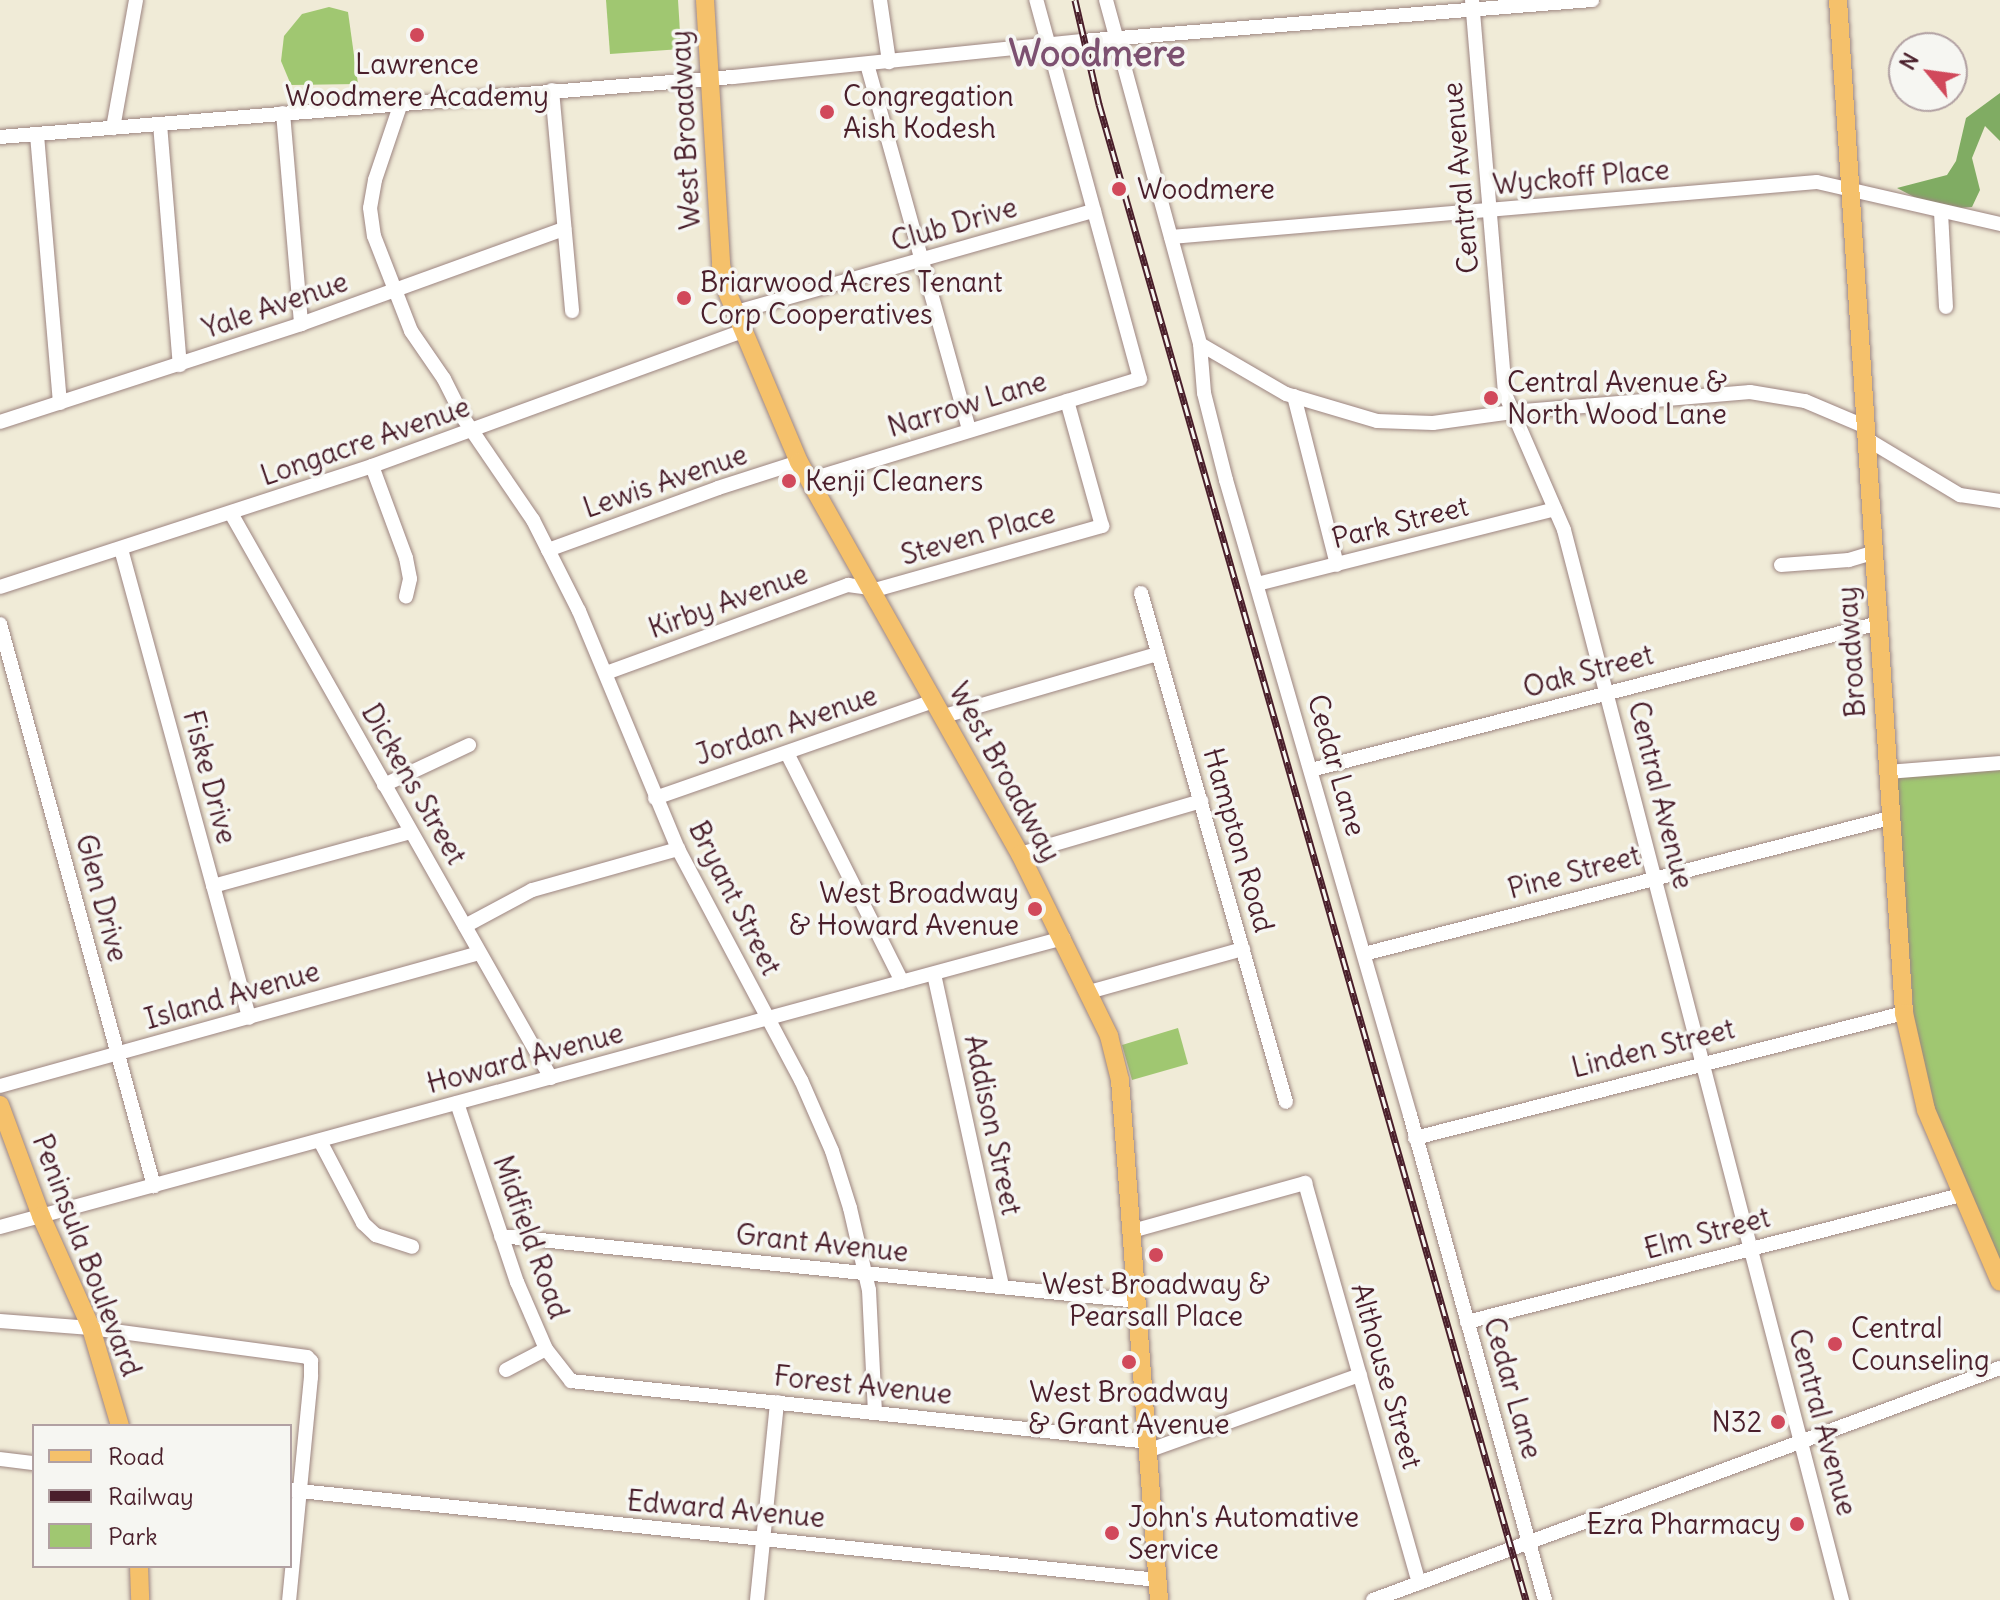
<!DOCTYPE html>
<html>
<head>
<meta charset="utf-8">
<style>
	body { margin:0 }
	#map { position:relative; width:2000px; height:1600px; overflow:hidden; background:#f0ebd7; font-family:Delius,sans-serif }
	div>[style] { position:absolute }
	.green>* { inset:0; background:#a0c771 }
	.forest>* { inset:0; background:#80ac63 }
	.roads { filter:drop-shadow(0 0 2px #9d8581) drop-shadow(0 0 2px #9d8581) }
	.minor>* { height:14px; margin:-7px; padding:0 7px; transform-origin:7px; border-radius:7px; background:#fff }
	.major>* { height:18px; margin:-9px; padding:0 9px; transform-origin:9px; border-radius:9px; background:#f5c16b }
	.rail>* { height:7px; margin-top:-3.5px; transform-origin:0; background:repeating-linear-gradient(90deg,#f6f6f2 0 12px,#4a1f2b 0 24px); box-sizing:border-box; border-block:2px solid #4a1f2b }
	.dots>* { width:22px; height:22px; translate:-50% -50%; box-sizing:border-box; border:4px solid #f6f6f2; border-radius:50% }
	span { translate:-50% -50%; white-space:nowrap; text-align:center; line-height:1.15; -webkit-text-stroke:7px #f6f6f2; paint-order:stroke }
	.poi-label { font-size:28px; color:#4a1f2b }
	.left { translate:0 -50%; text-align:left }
	.right { translate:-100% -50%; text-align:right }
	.street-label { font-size:28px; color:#4a1f2b }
	.district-label { font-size:36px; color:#7d5171; font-weight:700 }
	.legend { position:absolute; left:32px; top:1424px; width:260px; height:144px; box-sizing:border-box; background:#f6f6f2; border:2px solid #b1a0a2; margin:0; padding:10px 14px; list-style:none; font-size:24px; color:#4a1f2b }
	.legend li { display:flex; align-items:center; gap:16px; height:40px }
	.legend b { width:40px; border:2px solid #b1a0a2 }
	.north { position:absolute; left:1888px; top:32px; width:80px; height:80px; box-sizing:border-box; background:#f6f6f2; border:2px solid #b1a0a2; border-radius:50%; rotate:299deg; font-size:22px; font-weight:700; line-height:32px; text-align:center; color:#4a1f2b }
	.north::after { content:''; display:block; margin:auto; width:28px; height:36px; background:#d1495b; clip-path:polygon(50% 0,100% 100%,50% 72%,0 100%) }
</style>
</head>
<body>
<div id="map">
	<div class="green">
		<i style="clip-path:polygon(606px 0,678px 0,681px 49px,610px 54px)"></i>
		<i style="clip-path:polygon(329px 7px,348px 12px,358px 84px,291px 85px,281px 61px,284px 36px,302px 14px)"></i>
		<i style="clip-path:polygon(2000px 767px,2000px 1275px,1957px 1177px,1916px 1051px,1897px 777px)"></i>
		<i style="clip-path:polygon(1178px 1028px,1188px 1064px,1132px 1080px,1122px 1045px)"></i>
	</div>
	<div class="forest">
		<i style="clip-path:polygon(2000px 93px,2000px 141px,1985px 126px,1972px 158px,1980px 190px,1972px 207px,1958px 208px,1918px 199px,1897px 188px,1947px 175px,1956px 161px,1966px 118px)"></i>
	</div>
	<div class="roads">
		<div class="minor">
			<i style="left:880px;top:0;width:63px;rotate:81.7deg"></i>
			<i style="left:1106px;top:0;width:357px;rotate:74.7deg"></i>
			<i style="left:1200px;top:344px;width:49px;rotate:85.3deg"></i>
			<i style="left:1204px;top:393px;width:90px;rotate:75.8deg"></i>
			<i style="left:1226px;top:480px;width:661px;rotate:73.84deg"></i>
			<i style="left:1410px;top:1115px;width:503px;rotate:74.45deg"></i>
			<i style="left:1472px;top:0;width:395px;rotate:85.2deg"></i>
			<i style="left:1505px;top:394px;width:148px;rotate:66.5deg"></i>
			<i style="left:1564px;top:530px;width:1106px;rotate:75.44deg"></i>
			<i style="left:867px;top:64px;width:379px;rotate:74.4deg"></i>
			<i style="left:552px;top:90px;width:222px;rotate:84.8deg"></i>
			<i style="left:401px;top:103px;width:81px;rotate:108.7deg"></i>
			<i style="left:375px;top:180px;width:28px;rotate:100deg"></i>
			<i style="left:370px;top:208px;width:28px;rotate:82deg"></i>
			<i style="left:374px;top:236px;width:102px;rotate:68.7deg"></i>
			<i style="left:411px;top:331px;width:58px;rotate:55.5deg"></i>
			<i style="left:444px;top:379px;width:45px;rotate:63.4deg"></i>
			<i style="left:464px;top:419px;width:122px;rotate:55.7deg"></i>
			<i style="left:533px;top:520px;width:102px;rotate:63.2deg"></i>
			<i style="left:579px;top:611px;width:258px;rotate:67.4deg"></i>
			<i style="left:678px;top:849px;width:262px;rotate:62deg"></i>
			<i style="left:801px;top:1080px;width:77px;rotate:66.4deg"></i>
			<i style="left:832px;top:1151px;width:60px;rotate:72.5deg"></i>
			<i style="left:850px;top:1208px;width:84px;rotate:77deg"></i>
			<i style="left:869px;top:1290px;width:122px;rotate:87.2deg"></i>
			<i style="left:283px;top:113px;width:212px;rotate:85.1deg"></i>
			<i style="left:160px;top:124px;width:242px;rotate:85.3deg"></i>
			<i style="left:113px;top:128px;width:130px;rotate:-79.8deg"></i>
			<i style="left:37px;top:135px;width:269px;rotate:85.1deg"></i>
			<i style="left:0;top:137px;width:735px;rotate:-4.68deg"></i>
			<i style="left:733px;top:77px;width:351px;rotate:-5.9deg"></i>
			<i style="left:1082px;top:41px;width:512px;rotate:-4.6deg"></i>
			<i style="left:1941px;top:212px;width:95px;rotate:87deg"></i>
			<i style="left:1171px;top:237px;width:648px;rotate:-4.87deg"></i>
			<i style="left:1817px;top:182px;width:188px;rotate:12.9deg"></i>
			<i style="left:736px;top:312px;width:372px;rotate:-15.8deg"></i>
			<i style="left:1200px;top:344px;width:99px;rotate:30.2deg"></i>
			<i style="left:1286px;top:394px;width:95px;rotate:16.5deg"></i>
			<i style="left:1377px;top:421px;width:56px;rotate:2deg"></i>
			<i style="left:1433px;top:423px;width:80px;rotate:-7.9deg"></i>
			<i style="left:1512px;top:412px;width:239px;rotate:-4.8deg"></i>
			<i style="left:1750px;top:392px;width:56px;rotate:9.3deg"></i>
			<i style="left:1805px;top:401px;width:64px;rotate:23deg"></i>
			<i style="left:1294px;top:396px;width:174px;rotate:75.7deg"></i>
			<i style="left:0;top:422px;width:317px;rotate:-18deg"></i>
			<i style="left:301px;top:324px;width:280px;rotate:-19.9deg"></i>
			<i style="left:1865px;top:438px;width:111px;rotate:31deg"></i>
			<i style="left:1960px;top:495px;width:40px;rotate:8.5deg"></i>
			<i style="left:372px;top:466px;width:98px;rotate:69.7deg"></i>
			<i style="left:406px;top:558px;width:21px;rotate:79deg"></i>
			<i style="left:410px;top:579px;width:18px;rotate:103deg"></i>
			<i style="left:809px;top:480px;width:346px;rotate:-17deg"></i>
			<i style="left:1140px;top:379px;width:393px;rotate:-105.3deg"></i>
			<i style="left:232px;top:515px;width:647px;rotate:60.46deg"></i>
			<i style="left:121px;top:549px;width:486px;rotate:74.7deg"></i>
			<i style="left:548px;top:550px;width:181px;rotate:-20deg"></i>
			<i style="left:718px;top:488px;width:85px;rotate:-17.8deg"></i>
			<i style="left:1781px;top:565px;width:68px;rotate:-4.2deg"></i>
			<i style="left:1849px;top:560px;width:24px;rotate:-17deg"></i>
			<i style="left:1257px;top:584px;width:307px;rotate:-14.1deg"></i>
			<i style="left:0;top:587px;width:391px;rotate:-18deg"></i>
			<i style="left:372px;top:466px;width:395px;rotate:-20deg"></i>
			<i style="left:1141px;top:593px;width:529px;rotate:74.1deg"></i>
			<i style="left:0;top:624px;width:583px;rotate:74.68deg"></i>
			<i style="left:606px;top:673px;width:258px;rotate:-20deg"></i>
			<i style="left:848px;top:585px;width:30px;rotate:8deg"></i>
			<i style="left:878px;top:589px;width:233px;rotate:-15.7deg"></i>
			<i style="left:1102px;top:526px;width:130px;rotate:-105.6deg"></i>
			<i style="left:944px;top:716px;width:223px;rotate:-16.2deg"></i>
			<i style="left:787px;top:753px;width:256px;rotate:63.3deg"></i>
			<i style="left:1311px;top:770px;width:587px;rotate:-14.51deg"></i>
			<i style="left:1888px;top:772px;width:112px;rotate:-4.6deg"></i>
			<i style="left:384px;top:785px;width:94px;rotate:-25.2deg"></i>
			<i style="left:655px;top:798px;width:295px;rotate:-19.2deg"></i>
			<i style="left:1020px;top:854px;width:189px;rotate:-16.3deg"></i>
			<i style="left:213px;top:886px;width:204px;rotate:-15.3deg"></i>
			<i style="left:465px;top:926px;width:76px;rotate:-28.2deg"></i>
			<i style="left:532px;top:890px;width:152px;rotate:-15.7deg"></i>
			<i style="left:1364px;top:954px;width:543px;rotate:-14.5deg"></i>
			<i style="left:934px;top:974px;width:320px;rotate:77.7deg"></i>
			<i style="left:1089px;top:992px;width:160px;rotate:-15.6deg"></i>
			<i style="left:0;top:1086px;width:496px;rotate:-15.5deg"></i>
			<i style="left:457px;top:1103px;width:189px;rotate:71.5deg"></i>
			<i style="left:517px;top:1282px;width:73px;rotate:66.6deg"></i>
			<i style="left:546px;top:1349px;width:41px;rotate:52deg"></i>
			<i style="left:571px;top:1381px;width:581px;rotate:6.02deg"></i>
			<i style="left:1415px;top:1138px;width:505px;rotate:-14.34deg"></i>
			<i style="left:320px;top:1141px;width:93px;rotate:62.3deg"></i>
			<i style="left:363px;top:1223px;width:18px;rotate:43deg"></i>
			<i style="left:376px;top:1235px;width:38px;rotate:18deg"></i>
			<i style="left:0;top:1227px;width:1102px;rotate:-15.21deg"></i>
			<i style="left:1132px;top:1231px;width:180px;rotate:-15.5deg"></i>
			<i style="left:1305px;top:1183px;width:416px;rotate:74.1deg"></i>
			<i style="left:501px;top:1236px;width:640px;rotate:5.83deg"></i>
			<i style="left:0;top:1321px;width:91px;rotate:4.4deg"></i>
			<i style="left:91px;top:1328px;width:218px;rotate:7.6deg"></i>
			<i style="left:307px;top:1357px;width:6px;rotate:45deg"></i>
			<i style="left:311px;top:1361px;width:16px;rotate:90deg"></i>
			<i style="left:311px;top:1377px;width:224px;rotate:95.6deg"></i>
			<i style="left:1467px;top:1322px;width:510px;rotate:-14.42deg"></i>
			<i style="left:506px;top:1370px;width:45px;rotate:-27.7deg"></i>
			<i style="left:1150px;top:1450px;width:223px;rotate:-19.7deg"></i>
			<i style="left:0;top:1459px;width:34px;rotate:7deg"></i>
			<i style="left:290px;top:1490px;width:873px;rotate:5.92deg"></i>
			<i style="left:757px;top:1600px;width:199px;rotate:-84.2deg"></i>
			<i style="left:1373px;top:1600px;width:669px;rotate:-20.31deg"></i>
		</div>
		<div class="major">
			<i style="left:705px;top:0;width:265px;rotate:86.5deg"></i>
			<i style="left:721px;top:265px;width:30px;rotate:76deg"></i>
			<i style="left:728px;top:294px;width:182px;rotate:67.1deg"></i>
			<i style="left:799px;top:462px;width:450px;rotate:60.6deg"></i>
			<i style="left:1020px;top:854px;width:203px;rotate:63.9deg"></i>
			<i style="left:1109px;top:1036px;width:45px;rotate:76deg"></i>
			<i style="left:1120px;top:1080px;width:521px;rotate:85.71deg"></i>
			<i style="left:1838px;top:0;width:1015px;rotate:86.27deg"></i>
			<i style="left:1904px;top:1013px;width:99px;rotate:77.2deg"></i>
			<i style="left:1926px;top:1110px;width:187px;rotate:66.7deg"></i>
			<i style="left:0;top:1105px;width:118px;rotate:69.7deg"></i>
			<i style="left:41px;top:1216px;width:123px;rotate:65.9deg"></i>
			<i style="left:91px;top:1328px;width:102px;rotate:73.5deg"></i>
			<i style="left:139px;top:1566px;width:34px;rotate:88deg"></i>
		</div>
	</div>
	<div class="rail">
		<i style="left:1075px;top:0;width:107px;rotate:77deg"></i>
		<i style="left:1099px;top:104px;width:1556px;rotate:74.07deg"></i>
	</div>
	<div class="dots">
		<i style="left:417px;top:35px;background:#d1495b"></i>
		<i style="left:827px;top:112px;background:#d1495b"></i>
		<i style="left:1119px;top:189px;background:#d1495b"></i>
		<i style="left:684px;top:298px;background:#d1495b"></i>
		<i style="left:1491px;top:398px;background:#d1495b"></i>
		<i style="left:789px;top:481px;background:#d1495b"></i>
		<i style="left:1035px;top:909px;background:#d1495b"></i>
		<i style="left:1156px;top:1255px;background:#d1495b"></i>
		<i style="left:1835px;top:1344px;background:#d1495b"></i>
		<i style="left:1129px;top:1362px;background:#d1495b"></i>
		<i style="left:1778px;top:1422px;background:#d1495b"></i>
		<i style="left:1797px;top:1524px;background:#d1495b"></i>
		<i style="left:1112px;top:1533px;background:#d1495b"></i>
	</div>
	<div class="poi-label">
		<span style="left:417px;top:80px">Lawrence<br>Woodmere Academy</span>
		<span class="left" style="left:843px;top:112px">Congregation<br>Aish Kodesh</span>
		<span class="left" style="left:1137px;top:189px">Woodmere</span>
		<span class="left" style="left:700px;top:298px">Briarwood Acres Tenant<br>Corp Cooperatives</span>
		<span class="left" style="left:1507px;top:398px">Central Avenue &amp;<br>North Wood Lane</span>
		<span class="left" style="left:805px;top:481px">Kenji Cleaners</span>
		<span class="right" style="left:1019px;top:909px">West Broadway<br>&amp; Howard Avenue</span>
		<span style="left:1156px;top:1300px">West Broadway &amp;<br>Pearsall Place</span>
		<span class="left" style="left:1851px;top:1344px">Central<br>Counseling</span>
		<span style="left:1129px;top:1408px">West Broadway<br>&amp; Grant Avenue</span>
		<span class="right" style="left:1762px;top:1422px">N32</span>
		<span class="left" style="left:1128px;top:1533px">John's Automative<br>Service</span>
		<span class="right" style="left:1781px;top:1524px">Ezra Pharmacy</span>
	</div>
	<div class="street-label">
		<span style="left:685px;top:130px;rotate:-93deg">West Broadway</span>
		<span style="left:1581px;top:177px;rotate:-5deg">Wyckoff Place</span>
		<span style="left:1460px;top:178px;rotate:-95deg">Central Avenue</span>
		<span style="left:954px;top:224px;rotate:-16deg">Club Drive</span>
		<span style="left:275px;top:305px;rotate:-19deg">Yale Avenue</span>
		<span style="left:967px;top:404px;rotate:-17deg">Narrow Lane</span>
		<span style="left:365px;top:441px;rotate:-19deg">Longacre Avenue</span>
		<span style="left:665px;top:481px;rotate:-19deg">Lewis Avenue</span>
		<span style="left:1400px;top:522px;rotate:-14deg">Park Street</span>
		<span style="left:978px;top:534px;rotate:-16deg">Steven Place</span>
		<span style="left:728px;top:601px;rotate:-20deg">Kirby Avenue</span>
		<span style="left:1851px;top:652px;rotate:-94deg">Broadway</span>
		<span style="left:1588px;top:671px;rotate:-15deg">Oak Street</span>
		<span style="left:786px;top:725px;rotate:-19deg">Jordan Avenue</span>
		<span style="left:1337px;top:765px;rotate:74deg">Cedar Lane</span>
		<span style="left:1005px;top:772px;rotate:61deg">West Broadway</span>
		<span style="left:210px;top:777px;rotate:75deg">Fiske Drive</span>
		<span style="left:414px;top:784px;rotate:60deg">Dickens Street</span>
		<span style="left:1661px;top:795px;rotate:76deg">Central Avenue</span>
		<span style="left:1239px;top:840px;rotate:74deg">Hampton Road</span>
		<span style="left:1574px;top:872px;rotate:-15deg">Pine Street</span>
		<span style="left:102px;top:898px;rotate:75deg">Glen Drive</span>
		<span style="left:735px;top:898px;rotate:63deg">Bryant Street</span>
		<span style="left:232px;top:995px;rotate:-16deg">Island Avenue</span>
		<span style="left:1653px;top:1048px;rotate:-14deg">Linden Street</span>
		<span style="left:525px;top:1058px;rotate:-15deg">Howard Avenue</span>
		<span style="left:993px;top:1125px;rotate:78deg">Addison Street</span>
		<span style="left:1707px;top:1233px;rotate:-15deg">Elm Street</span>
		<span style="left:531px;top:1237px;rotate:70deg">Midfield Road</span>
		<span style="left:822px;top:1243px;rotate:6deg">Grant Avenue</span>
		<span style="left:87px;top:1255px;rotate:69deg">Peninsula Boulevard</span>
		<span style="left:1387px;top:1376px;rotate:74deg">Althouse Street</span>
		<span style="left:863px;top:1385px;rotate:6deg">Forest Avenue</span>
		<span style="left:1513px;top:1388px;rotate:74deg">Cedar Lane</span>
		<span style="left:1823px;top:1422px;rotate:75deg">Central Avenue</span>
		<span style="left:726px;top:1509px;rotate:5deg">Edward Avenue</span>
	</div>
	<div class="district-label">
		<span style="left:1097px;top:54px">Woodmere</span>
	</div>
	<ul class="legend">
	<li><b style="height:10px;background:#f5c16b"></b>Road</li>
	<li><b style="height:10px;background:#4a1f2b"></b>Railway</li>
	<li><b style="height:22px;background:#a0c771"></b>Park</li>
	</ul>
	<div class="north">N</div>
</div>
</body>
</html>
